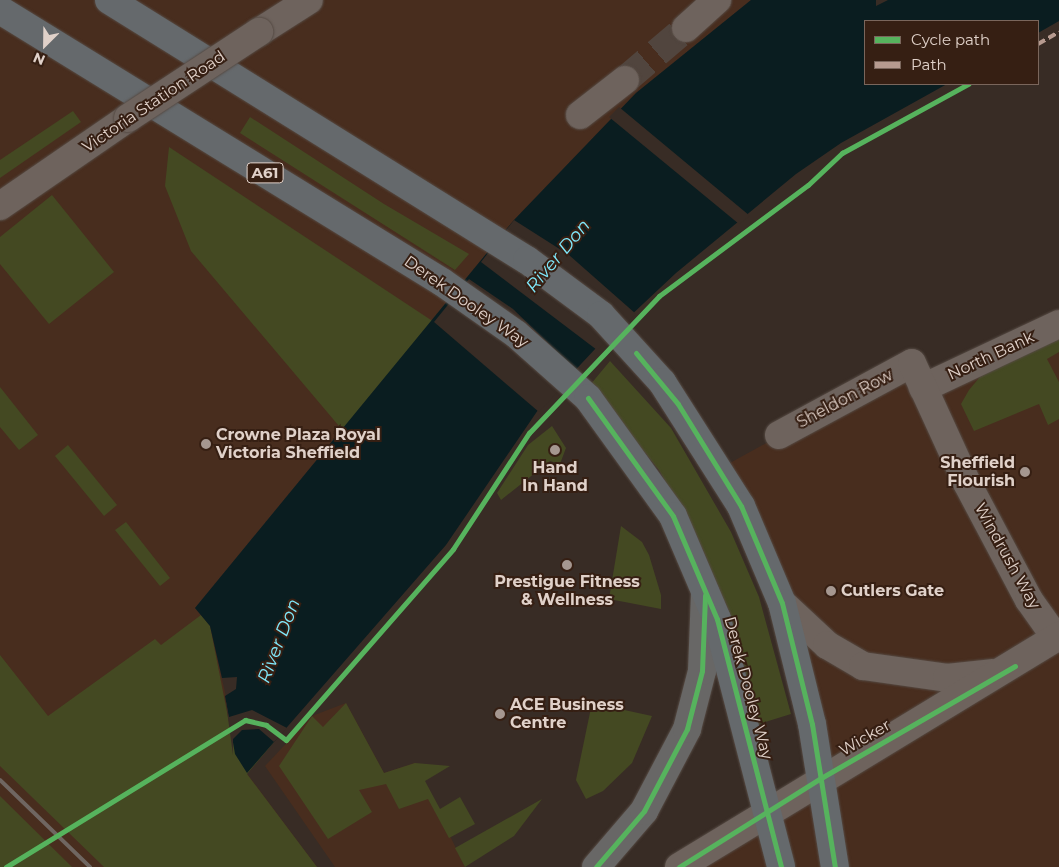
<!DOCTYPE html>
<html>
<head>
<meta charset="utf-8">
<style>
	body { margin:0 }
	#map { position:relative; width:1059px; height:867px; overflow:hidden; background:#382c25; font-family:Montserrat,sans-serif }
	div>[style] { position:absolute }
	.built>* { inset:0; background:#482d1e }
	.green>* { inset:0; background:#444922 }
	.water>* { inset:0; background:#0a1d20 }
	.pier>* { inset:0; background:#382c25 }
	.minor-tunnel>* { height:28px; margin-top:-14px; transform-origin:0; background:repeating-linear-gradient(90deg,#51453e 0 28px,transparent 0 42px) }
	.roads { filter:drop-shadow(0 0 1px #554a43) drop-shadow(0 0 1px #554a43) }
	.minor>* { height:28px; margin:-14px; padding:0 14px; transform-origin:14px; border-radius:14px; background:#6e635d }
	.major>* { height:28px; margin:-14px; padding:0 14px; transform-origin:14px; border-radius:14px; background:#686766 }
	.highway>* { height:28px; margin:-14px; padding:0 14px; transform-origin:14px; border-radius:14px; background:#65696c }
	.rail>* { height:4px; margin:-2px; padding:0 2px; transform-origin:2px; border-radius:2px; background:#6f6661 }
	.bridges { filter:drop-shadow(0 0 1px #554a43) drop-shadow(0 0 1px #554a43) }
	.minor-bridge>* { height:28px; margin:-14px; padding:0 14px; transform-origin:14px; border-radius:14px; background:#6e635d }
	.quiet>* { height:4px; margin-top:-2px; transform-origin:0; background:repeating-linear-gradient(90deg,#b69a8f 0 8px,transparent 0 12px) }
	.cycleway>* { height:5px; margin:-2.5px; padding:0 2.5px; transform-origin:2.5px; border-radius:2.5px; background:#56b35d }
	.dots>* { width:14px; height:14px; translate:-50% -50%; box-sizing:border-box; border:2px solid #361f13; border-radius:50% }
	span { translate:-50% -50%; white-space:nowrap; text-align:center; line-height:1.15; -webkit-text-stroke:4px #361f13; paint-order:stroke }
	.shield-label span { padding:1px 4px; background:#361f13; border:1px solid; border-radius:4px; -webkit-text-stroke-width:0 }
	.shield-label { font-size:15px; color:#e0d1c9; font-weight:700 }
	.street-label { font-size:16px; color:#e0d1c9 }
	.poi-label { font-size:16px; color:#e0d1c9; font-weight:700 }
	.left { translate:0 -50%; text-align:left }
	.right { translate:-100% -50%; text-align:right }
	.water-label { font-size:18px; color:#80eafd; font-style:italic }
	.legend { position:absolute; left:864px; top:20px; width:175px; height:65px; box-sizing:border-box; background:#361f13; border:1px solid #7a665c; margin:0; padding:6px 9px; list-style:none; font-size:15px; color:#e0d1c9 }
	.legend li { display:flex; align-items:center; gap:10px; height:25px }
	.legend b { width:25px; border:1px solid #7a665c }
	.north { position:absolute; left:20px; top:20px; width:50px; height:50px; -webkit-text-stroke:4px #361f13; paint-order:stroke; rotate:203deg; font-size:14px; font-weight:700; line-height:20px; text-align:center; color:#e0d1c9 }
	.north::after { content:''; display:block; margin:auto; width:18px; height:22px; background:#e0d1c9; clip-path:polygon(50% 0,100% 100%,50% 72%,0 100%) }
</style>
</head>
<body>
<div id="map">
	<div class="built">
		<i style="clip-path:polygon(0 0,751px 0,636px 93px,514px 220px,195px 608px,210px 626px,242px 767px,317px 867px,0 867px)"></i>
		<i style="clip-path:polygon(1059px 324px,1059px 867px,679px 867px,821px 778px,812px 724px,719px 469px,912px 363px,923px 388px)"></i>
		<i style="clip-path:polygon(346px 703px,384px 773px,415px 763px,465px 867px,335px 867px,265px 766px,312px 716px)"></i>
	</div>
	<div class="green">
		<i style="clip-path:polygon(73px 111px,81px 122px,0 178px,0 160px)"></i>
		<i style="clip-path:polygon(250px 117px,384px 204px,469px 254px,455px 270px,240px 133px)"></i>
		<i style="clip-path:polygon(169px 147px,434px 322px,344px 432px,191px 251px,165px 186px)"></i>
		<i style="clip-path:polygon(52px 195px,114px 272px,49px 324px,0 264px,0 237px)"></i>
		<i style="clip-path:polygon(1059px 337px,1059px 352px,1047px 359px,1059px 382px,1059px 419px,1048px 425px,1039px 404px,974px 431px,961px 404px,969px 390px,984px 372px)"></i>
		<i style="clip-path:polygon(610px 361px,671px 428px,731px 532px,759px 597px,791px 714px,759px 724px,738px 642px,703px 550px,659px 470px,590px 385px)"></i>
		<i style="clip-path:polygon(0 387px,38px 435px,19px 450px,0 427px)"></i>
		<i style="clip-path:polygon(552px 426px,566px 448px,560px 464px,550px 461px,501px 500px,497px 493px,528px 445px)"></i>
		<i style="clip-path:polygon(68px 445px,117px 505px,104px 516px,55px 456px)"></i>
		<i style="clip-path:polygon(126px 522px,170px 578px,160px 586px,115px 530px)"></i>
		<i style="clip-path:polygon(621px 526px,642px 542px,649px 555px,661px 595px,661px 609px,609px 599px)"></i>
		<i style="clip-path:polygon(201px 615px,210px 626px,229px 722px,274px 742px,247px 774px,317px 867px,104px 867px,0 766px,0 655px,48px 716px,155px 639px,161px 645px)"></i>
		<i style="clip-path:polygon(346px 703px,384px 773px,415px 763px,450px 766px,425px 781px,440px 809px,460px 797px,475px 824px,449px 838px,428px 799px,399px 809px,386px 784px,359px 790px,372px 812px,328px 839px,279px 766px,312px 716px,323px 727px)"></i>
		<i style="clip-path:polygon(592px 703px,652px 716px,632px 763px,603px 791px,586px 799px,576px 780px)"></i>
		<i style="clip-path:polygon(0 796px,72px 867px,0 867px)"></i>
		<i style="clip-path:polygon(542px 799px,514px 836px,465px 867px,455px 848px)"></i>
	</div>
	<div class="water">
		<i style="clip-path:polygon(751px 0,876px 0,876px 6px,888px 0,1059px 0,1059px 21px,1038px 33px,1038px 21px,865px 21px,865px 84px,947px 84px,841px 143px,796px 174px,676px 273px,596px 348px,538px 410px,446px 545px,247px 773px,235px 754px,225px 696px,236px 689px,237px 677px,222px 678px,210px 626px,195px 608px,514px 220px,636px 93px)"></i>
	</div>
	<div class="pier">
		<i style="clip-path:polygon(619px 107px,750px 216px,739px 224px,609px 117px)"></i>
		<i style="clip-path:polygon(514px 220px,569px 255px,636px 314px,597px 350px,481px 262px)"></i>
		<i style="clip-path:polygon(469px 279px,513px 309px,577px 371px,539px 412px,434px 322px)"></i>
		<i style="clip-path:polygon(225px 696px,229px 717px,252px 710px,287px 728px,274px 742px,259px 729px,242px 730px,233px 739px,233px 755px)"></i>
	</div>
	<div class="minor-tunnel">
		<i style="left:625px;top:80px;width:80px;rotate:-40.4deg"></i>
	</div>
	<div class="roads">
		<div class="minor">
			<i style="left:686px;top:28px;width:42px;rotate:-42.1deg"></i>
			<i style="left:259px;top:32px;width:59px;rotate:-32.6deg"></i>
			<i style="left:580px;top:115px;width:57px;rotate:-37.9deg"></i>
			<i style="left:0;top:206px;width:155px;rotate:-34.5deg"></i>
			<i style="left:923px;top:388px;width:150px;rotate:-25.2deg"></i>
			<i style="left:779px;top:435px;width:151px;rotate:-28.4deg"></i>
			<i style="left:912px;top:363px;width:132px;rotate:65.4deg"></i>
			<i style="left:967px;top:483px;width:132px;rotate:62.1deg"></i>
			<i style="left:1029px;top:600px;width:47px;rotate:54.6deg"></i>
			<i style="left:782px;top:603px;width:62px;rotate:43deg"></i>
			<i style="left:827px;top:645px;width:42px;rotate:30.3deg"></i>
			<i style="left:863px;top:666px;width:85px;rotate:8.1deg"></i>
			<i style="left:947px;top:678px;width:45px;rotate:-6.3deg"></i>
			<i style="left:679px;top:867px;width:445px;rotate:-31.3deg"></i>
		</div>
		<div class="major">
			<i style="left:596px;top:867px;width:74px;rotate:-49.4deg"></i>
			<i style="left:644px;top:811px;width:93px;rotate:-62.3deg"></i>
			<i style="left:687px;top:729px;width:60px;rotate:-75.5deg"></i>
			<i style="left:702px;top:671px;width:79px;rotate:-87.8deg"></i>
		</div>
		<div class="highway">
			<i style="left:109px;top:0;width:492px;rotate:31.9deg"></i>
			<i style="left:527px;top:260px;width:92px;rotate:36.6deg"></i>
			<i style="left:601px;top:315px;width:91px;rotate:47.7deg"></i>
			<i style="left:662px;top:382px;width:147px;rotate:57.5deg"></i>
			<i style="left:741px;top:506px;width:105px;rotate:67.1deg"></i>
			<i style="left:782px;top:603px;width:125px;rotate:76.1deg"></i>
			<i style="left:812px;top:724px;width:145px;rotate:80.9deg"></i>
			<i style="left:0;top:10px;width:519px;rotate:31.61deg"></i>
			<i style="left:442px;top:282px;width:90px;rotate:35.1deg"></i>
			<i style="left:516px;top:334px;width:96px;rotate:41.6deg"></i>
			<i style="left:588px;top:398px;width:145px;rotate:54.2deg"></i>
			<i style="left:673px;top:516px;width:112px;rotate:66.9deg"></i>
			<i style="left:717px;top:619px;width:256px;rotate:75.5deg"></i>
		</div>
	</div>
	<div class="rail">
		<i style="left:0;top:780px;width:125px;rotate:44deg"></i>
	</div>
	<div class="bridges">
		<div class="minor-bridge">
			<i style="left:128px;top:118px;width:157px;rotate:-33.3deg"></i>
		</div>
	</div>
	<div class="quiet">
		<i style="left:1038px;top:44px;width:24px;rotate:-30deg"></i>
	</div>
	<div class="cycleway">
		<i style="left:636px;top:353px;width:66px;rotate:50.5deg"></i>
		<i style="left:678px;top:404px;width:120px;rotate:58.3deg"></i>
		<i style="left:741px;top:506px;width:105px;rotate:67.1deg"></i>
		<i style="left:782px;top:603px;width:125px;rotate:76.1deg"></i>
		<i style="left:812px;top:724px;width:145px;rotate:80.9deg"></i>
		<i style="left:588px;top:398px;width:145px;rotate:54.2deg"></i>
		<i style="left:673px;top:516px;width:112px;rotate:66.9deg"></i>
		<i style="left:717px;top:619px;width:256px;rotate:75.5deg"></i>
		<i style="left:6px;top:867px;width:281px;rotate:-31.6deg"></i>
		<i style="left:245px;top:720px;width:22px;rotate:13deg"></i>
		<i style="left:266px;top:725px;width:25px;rotate:37deg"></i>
		<i style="left:286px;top:740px;width:254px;rotate:-48.8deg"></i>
		<i style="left:453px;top:549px;width:139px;rotate:-56.8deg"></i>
		<i style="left:529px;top:433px;width:189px;rotate:-46.5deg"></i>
		<i style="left:659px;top:296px;width:186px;rotate:-36.7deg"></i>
		<i style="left:808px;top:185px;width:47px;rotate:-43.3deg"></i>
		<i style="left:842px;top:153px;width:144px;rotate:-28.7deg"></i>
		<i style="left:596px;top:867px;width:74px;rotate:-49.4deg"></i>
		<i style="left:644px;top:811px;width:93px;rotate:-62.3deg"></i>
		<i style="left:687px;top:729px;width:60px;rotate:-75.5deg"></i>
		<i style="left:702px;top:671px;width:76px;rotate:-87.7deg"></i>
		<i style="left:679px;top:867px;width:168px;rotate:-32.1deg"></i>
		<i style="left:821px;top:778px;width:224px;rotate:-30deg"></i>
	</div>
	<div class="dots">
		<i style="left:206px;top:444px;background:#a59790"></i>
		<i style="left:555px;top:450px;background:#a59790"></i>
		<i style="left:1025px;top:472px;background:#a59790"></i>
		<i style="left:567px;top:565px;background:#a59790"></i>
		<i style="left:831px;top:591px;background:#a59790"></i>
		<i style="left:500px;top:714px;background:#a59790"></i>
	</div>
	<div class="shield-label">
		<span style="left:265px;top:173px">A61</span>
	</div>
	<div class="street-label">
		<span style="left:154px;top:102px;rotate:-34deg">Victoria Station Road</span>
		<span style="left:466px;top:302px;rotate:35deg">Derek Dooley Way</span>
		<span style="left:991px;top:356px;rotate:-25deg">North Bank</span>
		<span style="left:845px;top:399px;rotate:-28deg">Sheldon Row</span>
		<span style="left:1007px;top:556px;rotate:61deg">Windrush Way</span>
		<span style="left:748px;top:688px;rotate:75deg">Derek Dooley Way</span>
		<span style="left:865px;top:738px;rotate:-30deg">Wicker</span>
	</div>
	<div class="poi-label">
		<span class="left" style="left:216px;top:444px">Crowne Plaza Royal<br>Victoria Sheffield</span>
		<span class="right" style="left:1015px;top:472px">Sheffield<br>Flourish</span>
		<span style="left:555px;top:477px">Hand<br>In Hand</span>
		<span style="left:567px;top:591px">Prestigue Fitness<br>&amp; Wellness</span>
		<span class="left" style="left:841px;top:591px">Cutlers Gate</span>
		<span class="left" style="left:510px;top:714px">ACE Business<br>Centre</span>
	</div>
	<div class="water-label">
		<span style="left:558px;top:256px;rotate:-50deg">River Don</span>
		<span style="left:279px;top:641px;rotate:-69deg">River Don</span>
	</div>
	<ul class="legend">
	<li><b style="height:6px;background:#56b35d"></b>Cycle path</li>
	<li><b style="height:6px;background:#b69a8f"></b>Path</li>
	</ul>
	<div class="north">N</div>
</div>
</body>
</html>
